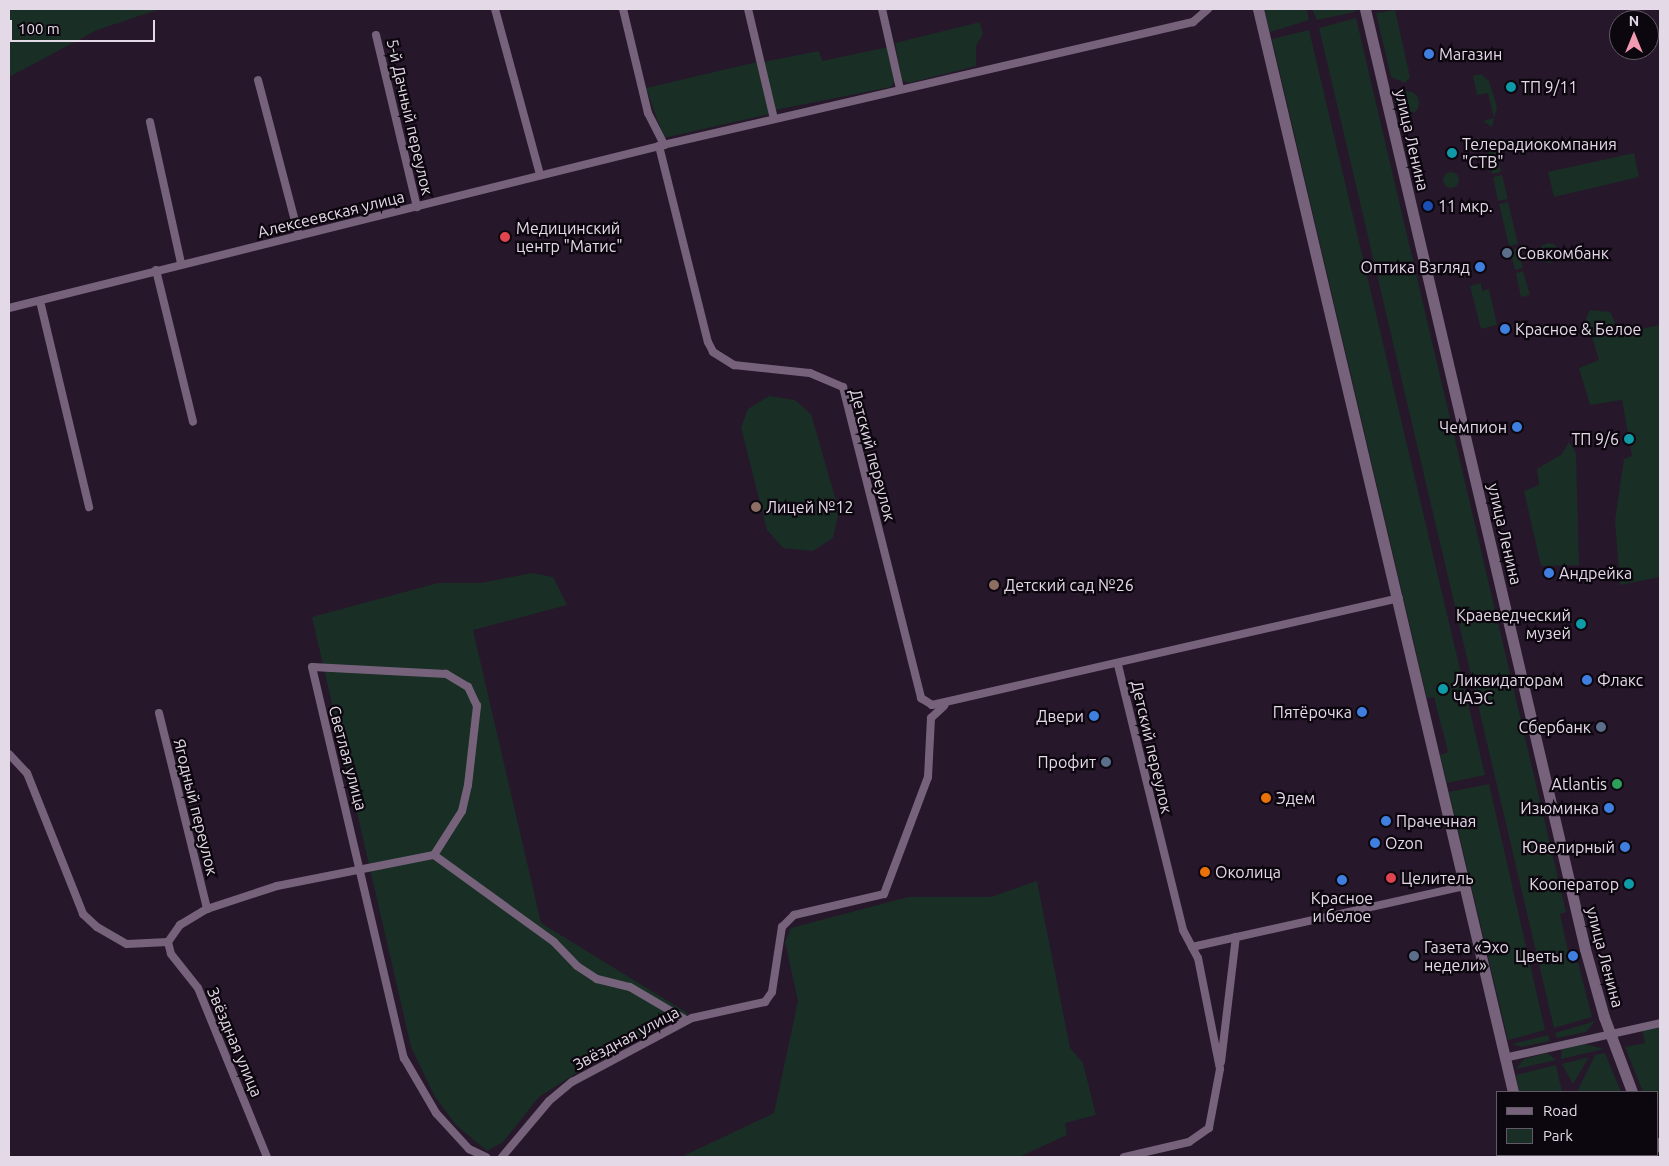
<!DOCTYPE html>
<html>
<head>
<meta charset="utf-8">
<style>
	body { margin:0 }
	#map { position:relative; width:1669px; height:1166px; overflow:hidden; background:#27172b; font-family:Ubuntu,sans-serif }
	div>[style] { position:absolute }
	.green>* { inset:0; background:#192e24 }
	.round { border-radius:50% }
	.street>* { height:8px; margin:-4px; padding:0 4px; transform-origin:4px; border-radius:4px; background:#76637b }
	.secondary>* { height:11px; margin:-5.5px; padding:0 5.5px; transform-origin:5.5px; border-radius:5.5px; background:#76637b }
	.dots>* { width:14px; height:14px; translate:-50% -50%; box-sizing:border-box; border:2px solid #0c060e; border-radius:50% }
	span { translate:-50% -50%; white-space:nowrap; text-align:center; line-height:1.15; -webkit-text-stroke:4.5px #0c060e; paint-order:stroke }
	.poi-label { font-size:16px; color:#e4d9e7 }
	.left { translate:0 -50%; text-align:left }
	.right { translate:-100% -50%; text-align:right }
	.street-label { font-size:16px; color:#e4d9e7 }
	.frame { position:absolute; inset:0; border:10px solid #e4d9e7; pointer-events:none }
	.legend { position:absolute; left:1496px; top:1091px; width:162px; height:65px; box-sizing:border-box; background:#0c060e; border:1px solid #625a65; margin:0; padding:6px 9px; list-style:none; font-size:15px; color:#e4d9e7 }
	.legend li { display:flex; align-items:center; gap:10px; height:25px }
	.legend b { width:25px; border:1px solid #625a65 }
	.north { position:absolute; left:1609px; top:10px; width:50px; height:50px; box-sizing:border-box; background:#0c060e; border:1px solid #625a65; border-radius:50%; rotate:0deg; font-size:14px; font-weight:700; line-height:20px; text-align:center; color:#e4d9e7 }
	.north::after { content:''; display:block; margin:auto; width:18px; height:22px; background:#f19ab2; clip-path:polygon(50% 0,100% 100%,50% 72%,0 100%) }
	.scale { position:absolute; left:10px; top:20px; width:145px; height:22px; box-sizing:border-box; border:2px solid #e4d9e7; border-top:0; padding-left:6px; font-size:15px; line-height:18px; white-space:nowrap; color:#e4d9e7; -webkit-text-stroke:4px #0c060e; paint-order:stroke }
</style>
</head>
<body>
<div id="map">
	<div class="green">
		<i style="clip-path:polygon(9px 9px,160px 9px,97px 30px,9px 77px)"></i>
		<i style="clip-path:polygon(1264px 9px,1307px 9px,1309px 20px,1270px 32px)"></i>
		<i style="clip-path:polygon(1312px 9px,1354px 9px,1355px 12px,1317px 20px)"></i>
		<i style="clip-path:polygon(1395px 10px,1410px 77px,1405px 83px,1391px 77px,1376px 13px)"></i>
		<i style="clip-path:polygon(1356px 18px,1566px 912px,1560px 914px,1568px 951px,1571px 964px,1578px 962px,1592px 1017px,1554px 1028px,1319px 28px)"></i>
		<i style="clip-path:polygon(980px 22px,983px 34px,976px 46px,976px 66px,909px 83px,902px 80px,895px 43px)"></i>
		<i style="clip-path:polygon(1309px 30px,1485px 775px,1447px 783px,1440px 755px,1448px 752px,1434px 697px,1427px 698px,1272px 39px)"></i>
		<i style="clip-path:polygon(888px 47px,895px 81px,891px 87px,775px 110px,763px 62px,819px 51px,822px 61px)"></i>
		<i style="clip-path:polygon(757px 62px,770px 114px,664px 138px,646px 88px)"></i>
		<i style="clip-path:polygon(1481px 74px,1489px 81px,1497px 107px,1492px 127px,1483px 121px,1494px 118px,1488px 93px,1477px 95px,1473px 76px)"></i>
		<i class="round" style="left:1395px;top:91px;width:24px;height:24px"></i>
		<i style="clip-path:polygon(1495px 145px,1501px 172px,1492px 174px,1486px 147px)"></i>
		<i style="clip-path:polygon(1634px 153px,1639px 177px,1554px 197px,1548px 172px)"></i>
		<i class="round" style="left:1443px;top:172px;width:16px;height:16px"></i>
		<i style="clip-path:polygon(1502px 175px,1508px 199px,1498px 201px,1493px 177px)"></i>
		<i style="clip-path:polygon(1508px 202px,1518px 244px,1509px 246px,1499px 204px)"></i>
		<i class="round" style="left:1539px;top:243px;width:20px;height:20px"></i>
		<i style="clip-path:polygon(1518px 248px,1523px 268px,1515px 270px,1510px 250px)"></i>
		<i style="clip-path:polygon(1523px 271px,1530px 295px,1521px 297px,1516px 273px)"></i>
		<i style="clip-path:polygon(1481px 283px,1482px 291px,1489px 289px,1497px 325px,1481px 329px,1470px 286px)"></i>
		<i style="clip-path:polygon(1590px 310px,1610px 312px,1620px 333px,1660px 325px,1660px 577px,1620px 585px,1615px 521px,1624px 459px,1632px 456px,1622px 400px,1590px 405px,1579px 368px,1599px 360px,1586px 318px)"></i>
		<i style="clip-path:polygon(769px 396px,795px 400px,811px 414px,839px 511px,833px 538px,813px 551px,783px 548px,767px 530px,741px 428px,748px 409px)"></i>
		<i style="clip-path:polygon(1569px 442px,1576px 453px,1579px 565px,1541px 566px,1524px 491px,1539px 485px,1537px 469px,1562px 454px)"></i>
		<i style="clip-path:polygon(532px 573px,553px 577px,567px 605px,473px 630px,541px 923px,689px 1014px,620px 1045px,539px 1097px,503px 1142px,487px 1151px,456px 1125px,435px 1097px,411px 1047px,312px 617px,438px 583px,481px 583px)"></i>
		<i style="clip-path:polygon(1489px 784px,1545px 1030px,1508px 1040px,1449px 792px)"></i>
		<i style="clip-path:polygon(1037px 881px,1070px 1048px,1083px 1063px,1096px 1115px,1065px 1123px,1067px 1135px,1019px 1157px,681px 1157px,774px 1113px,798px 1001px,785px 942px,791px 928px,908px 897px,991px 897px)"></i>
		<i style="clip-path:polygon(1595px 1021px,1586px 1032px,1557px 1038px,1555px 1033px)"></i>
		<i style="clip-path:polygon(1660px 1026px,1660px 1126px,1658px 1092px,1643px 1092px,1625px 1047px,1645px 1043px,1642px 1030px)"></i>
		<i style="clip-path:polygon(1548px 1035px,1550px 1041px,1521px 1047px,1512px 1044px)"></i>
		<i style="clip-path:polygon(1585px 1044px,1604px 1049px,1561px 1059px,1562px 1049px)"></i>
		<i style="clip-path:polygon(1547px 1053px,1556px 1060px,1516px 1069px,1524px 1059px)"></i>
		<i style="clip-path:polygon(1605px 1053px,1621px 1092px,1577px 1092px,1595px 1055px)"></i>
		<i style="clip-path:polygon(1589px 1057px,1573px 1084px,1562px 1064px)"></i>
		<i style="clip-path:polygon(1556px 1065px,1562px 1092px,1519px 1092px,1516px 1075px)"></i>
		<i style="clip-path:polygon(1535px 1155px,1604px 1155px,1606px 1157px,1535px 1157px)"></i>
	</div>
	<div class="street">
		<i style="left:495px;top:9px;width:172px;rotate:74.8deg"></i>
		<i style="left:623px;top:9px;width:107px;rotate:76.5deg"></i>
		<i style="left:648px;top:113px;width:36px;rotate:63deg"></i>
		<i style="left:748px;top:9px;width:113px;rotate:76.7deg"></i>
		<i style="left:882px;top:9px;width:82px;rotate:77.3deg"></i>
		<i style="left:1208px;top:9px;width:20px;rotate:139deg"></i>
		<i style="left:1193px;top:22px;width:548px;rotate:166.93deg"></i>
		<i style="left:659px;top:146px;width:202px;rotate:76deg"></i>
		<i style="left:708px;top:342px;width:11px;rotate:63deg"></i>
		<i style="left:713px;top:352px;width:25px;rotate:32deg"></i>
		<i style="left:734px;top:365px;width:76px;rotate:6deg"></i>
		<i style="left:810px;top:373px;width:36px;rotate:23deg"></i>
		<i style="left:843px;top:387px;width:321px;rotate:75.9deg"></i>
		<i style="left:921px;top:698px;width:13px;rotate:32deg"></i>
		<i style="left:932px;top:705px;width:479px;rotate:-12.9deg"></i>
		<i style="left:376px;top:35px;width:177px;rotate:76.6deg"></i>
		<i style="left:258px;top:80px;width:161px;rotate:75.3deg"></i>
		<i style="left:150px;top:122px;width:144px;rotate:77.6deg"></i>
		<i style="left:156px;top:270px;width:156px;rotate:76.3deg"></i>
		<i style="left:40px;top:301px;width:212px;rotate:76.6deg"></i>
		<i style="left:9px;top:308px;width:670px;rotate:-13.99deg"></i>
		<i style="left:1118px;top:665px;width:273px;rotate:76.2deg"></i>
		<i style="left:1183px;top:930px;width:32px;rotate:62deg"></i>
		<i style="left:1198px;top:958px;width:113px;rotate:78.8deg"></i>
		<i style="left:1220px;top:1069px;width:60px;rotate:100.6deg"></i>
		<i style="left:1209px;top:1128px;width:24px;rotate:145deg"></i>
		<i style="left:1189px;top:1142px;width:67px;rotate:167deg"></i>
		<i style="left:159px;top:713px;width:202px;rotate:76.2deg"></i>
		<i style="left:9px;top:754px;width:26px;rotate:47deg"></i>
		<i style="left:27px;top:773px;width:152px;rotate:68.3deg"></i>
		<i style="left:83px;top:914px;width:19px;rotate:43deg"></i>
		<i style="left:97px;top:927px;width:34px;rotate:30deg"></i>
		<i style="left:127px;top:944px;width:41px;rotate:-2.8deg"></i>
		<i style="left:168px;top:942px;width:21px;rotate:-55deg"></i>
		<i style="left:180px;top:925px;width:31px;rotate:-31deg"></i>
		<i style="left:207px;top:909px;width:74px;rotate:-18.2deg"></i>
		<i style="left:277px;top:886px;width:160px;rotate:-11.2deg"></i>
		<i style="left:434px;top:855px;width:148px;rotate:35.9deg"></i>
		<i style="left:554px;top:942px;width:33px;rotate:46deg"></i>
		<i style="left:577px;top:966px;width:24px;rotate:33deg"></i>
		<i style="left:597px;top:979px;width:34px;rotate:14deg"></i>
		<i style="left:630px;top:987px;width:65px;rotate:30.5deg"></i>
		<i style="left:434px;top:855px;width:52px;rotate:-57.5deg"></i>
		<i style="left:462px;top:811px;width:27px;rotate:-77deg"></i>
		<i style="left:468px;top:785px;width:80px;rotate:-83.5deg"></i>
		<i style="left:477px;top:706px;width:21px;rotate:-115deg"></i>
		<i style="left:468px;top:687px;width:26px;rotate:-149deg"></i>
		<i style="left:446px;top:674px;width:134px;rotate:-177deg"></i>
		<i style="left:312px;top:667px;width:402px;rotate:76.8deg"></i>
		<i style="left:404px;top:1058px;width:64px;rotate:59.8deg"></i>
		<i style="left:436px;top:1113px;width:49px;rotate:47.5deg"></i>
		<i style="left:469px;top:1149px;width:19px;rotate:25deg"></i>
		<i style="left:168px;top:942px;width:12px;rotate:76deg"></i>
		<i style="left:171px;top:954px;width:43px;rotate:51.5deg"></i>
		<i style="left:198px;top:988px;width:183px;rotate:67.8deg"></i>
		<i style="left:1192px;top:947px;width:280px;rotate:-12.6deg"></i>
		<i style="left:1504px;top:1058px;width:160px;rotate:-12.6deg"></i>
		<i style="left:1221px;top:1062px;width:126px;rotate:-83.2deg"></i>
		<i style="left:502px;top:1157px;width:73px;rotate:-50deg"></i>
		<i style="left:549px;top:1101px;width:30px;rotate:-40deg"></i>
		<i style="left:572px;top:1082px;width:136px;rotate:-28.1deg"></i>
		<i style="left:692px;top:1018px;width:75px;rotate:-12.4deg"></i>
		<i style="left:765px;top:1002px;width:12px;rotate:-55deg"></i>
		<i style="left:772px;top:992px;width:66px;rotate:-81.3deg"></i>
		<i style="left:782px;top:927px;width:17px;rotate:-45deg"></i>
		<i style="left:794px;top:915px;width:92px;rotate:-13.1deg"></i>
		<i style="left:884px;top:894px;width:125px;rotate:-69.4deg"></i>
		<i style="left:928px;top:777px;width:59px;rotate:-87.1deg"></i>
		<i style="left:931px;top:718px;width:18px;rotate:-43deg"></i>
	</div>
	<div class="secondary">
		<i style="left:1258px;top:9px;width:1113px;rotate:76.75deg"></i>
		<i style="left:1365px;top:9px;width:965px;rotate:76.83deg"></i>
		<i style="left:1585px;top:949px;width:71px;rotate:74.4deg"></i>
		<i style="left:1604px;top:1017px;width:80px;rotate:69.5deg"></i>
		<i style="left:1658px;top:1143px;width:4px;rotate:63deg"></i>
		<i style="left:1528px;top:1155px;width:2px;rotate:63deg"></i>
	</div>
	<div class="dots">
		<i style="left:1429px;top:54px;background:#3f7fe0"></i>
		<i style="left:1511px;top:87px;background:#0f9aa8"></i>
		<i style="left:1452px;top:153px;background:#0f9aa8"></i>
		<i style="left:1428px;top:206px;background:#1a4fb4"></i>
		<i style="left:505px;top:237px;background:#e0444e"></i>
		<i style="left:1507px;top:253px;background:#5c6f8a"></i>
		<i style="left:1480px;top:267px;background:#3f7fe0"></i>
		<i style="left:1505px;top:329px;background:#3f7fe0"></i>
		<i style="left:1517px;top:427px;background:#3f7fe0"></i>
		<i style="left:1629px;top:439px;background:#0f9aa8"></i>
		<i style="left:756px;top:507px;background:#8d6e63"></i>
		<i style="left:1549px;top:573px;background:#3f7fe0"></i>
		<i style="left:994px;top:585px;background:#8d6e63"></i>
		<i style="left:1581px;top:624px;background:#0f9aa8"></i>
		<i style="left:1587px;top:680px;background:#3f7fe0"></i>
		<i style="left:1443px;top:689px;background:#0f9aa8"></i>
		<i style="left:1362px;top:712px;background:#3f7fe0"></i>
		<i style="left:1094px;top:716px;background:#3f7fe0"></i>
		<i style="left:1601px;top:727px;background:#5c6f8a"></i>
		<i style="left:1106px;top:762px;background:#5c6f8a"></i>
		<i style="left:1617px;top:784px;background:#2e9e5b"></i>
		<i style="left:1266px;top:798px;background:#e8710a"></i>
		<i style="left:1609px;top:808px;background:#3f7fe0"></i>
		<i style="left:1386px;top:821px;background:#3f7fe0"></i>
		<i style="left:1375px;top:843px;background:#3f7fe0"></i>
		<i style="left:1625px;top:847px;background:#3f7fe0"></i>
		<i style="left:1205px;top:872px;background:#e8710a"></i>
		<i style="left:1391px;top:878px;background:#e0444e"></i>
		<i style="left:1342px;top:880px;background:#3f7fe0"></i>
		<i style="left:1629px;top:884px;background:#0f9aa8"></i>
		<i style="left:1414px;top:956px;background:#5c6f8a"></i>
		<i style="left:1573px;top:956px;background:#3f7fe0"></i>
	</div>
	<div class="poi-label">
		<span class="left" style="left:1439px;top:54px">Магазин</span>
		<span class="left" style="left:1521px;top:87px">ТП 9/11</span>
		<span class="left" style="left:1462px;top:153px">Телерадиокомпания<br>"СТВ"</span>
		<span class="left" style="left:1438px;top:206px">11 мкр.</span>
		<span class="left" style="left:516px;top:237px">Медицинский<br>центр "Матис"</span>
		<span class="left" style="left:1517px;top:253px">Совкомбанк</span>
		<span class="right" style="left:1470px;top:267px">Оптика Взгляд</span>
		<span class="left" style="left:1515px;top:329px">Красное &amp; Белое</span>
		<span class="right" style="left:1507px;top:427px">Чемпион</span>
		<span class="right" style="left:1619px;top:439px">ТП 9/6</span>
		<span class="left" style="left:766px;top:507px">Лицей №12</span>
		<span class="left" style="left:1559px;top:573px">Андрейка</span>
		<span class="left" style="left:1004px;top:585px">Детский сад №26</span>
		<span class="right" style="left:1571px;top:624px">Краеведческий<br>музей</span>
		<span class="left" style="left:1453px;top:689px">Ликвидаторам<br>ЧАЭС</span>
		<span class="left" style="left:1597px;top:680px">Флакс</span>
		<span class="right" style="left:1352px;top:712px">Пятёрочка</span>
		<span class="right" style="left:1084px;top:716px">Двери</span>
		<span class="right" style="left:1591px;top:727px">Сбербанк</span>
		<span class="right" style="left:1096px;top:762px">Профит</span>
		<span class="right" style="left:1607px;top:784px">Atlantis</span>
		<span class="left" style="left:1276px;top:798px">Эдем</span>
		<span class="right" style="left:1599px;top:808px">Изюминка</span>
		<span class="left" style="left:1396px;top:821px">Прачечная</span>
		<span class="left" style="left:1385px;top:843px">Ozon</span>
		<span class="right" style="left:1615px;top:847px">Ювелирный</span>
		<span class="left" style="left:1215px;top:872px">Околица</span>
		<span class="left" style="left:1401px;top:878px">Целитель</span>
		<span class="right" style="left:1619px;top:884px">Кооператор</span>
		<span style="left:1342px;top:907px">Красное<br>и белое</span>
		<span class="left" style="left:1424px;top:956px">Газета «Эхо<br>недели»</span>
		<span class="right" style="left:1563px;top:956px">Цветы</span>
	</div>
	<div class="street-label">
		<span style="left:410px;top:117px;rotate:77deg">5-й Дачный переулок</span>
		<span style="left:1412px;top:140px;rotate:77deg">улица Ленина</span>
		<span style="left:331px;top:214px;rotate:-14deg">Алексеевская улица</span>
		<span style="left:873px;top:455px;rotate:75deg">Детский переулок</span>
		<span style="left:1505px;top:534px;rotate:77deg">улица Ленина</span>
		<span style="left:1152px;top:747px;rotate:77deg">Детский переулок</span>
		<span style="left:348px;top:758px;rotate:75deg">Светлая улица</span>
		<span style="left:196px;top:807px;rotate:76deg">Ягодный переулок</span>
		<span style="left:1605px;top:957px;rotate:75deg">улица Ленина</span>
		<span style="left:626px;top:1038px;rotate:-28deg">Звёздная улица</span>
		<span style="left:235px;top:1042px;rotate:67deg">Звёздная улица</span>
	</div>
	<div class="frame"></div>
	<ul class="legend">
	<li><b style="height:6px;background:#76637b"></b>Road</li>
	<li><b style="height:14px;background:#192e24"></b>Park</li>
	</ul>
	<div class="north">N</div>
	<div class="scale">100 m</div>
</div>
</body>
</html>
